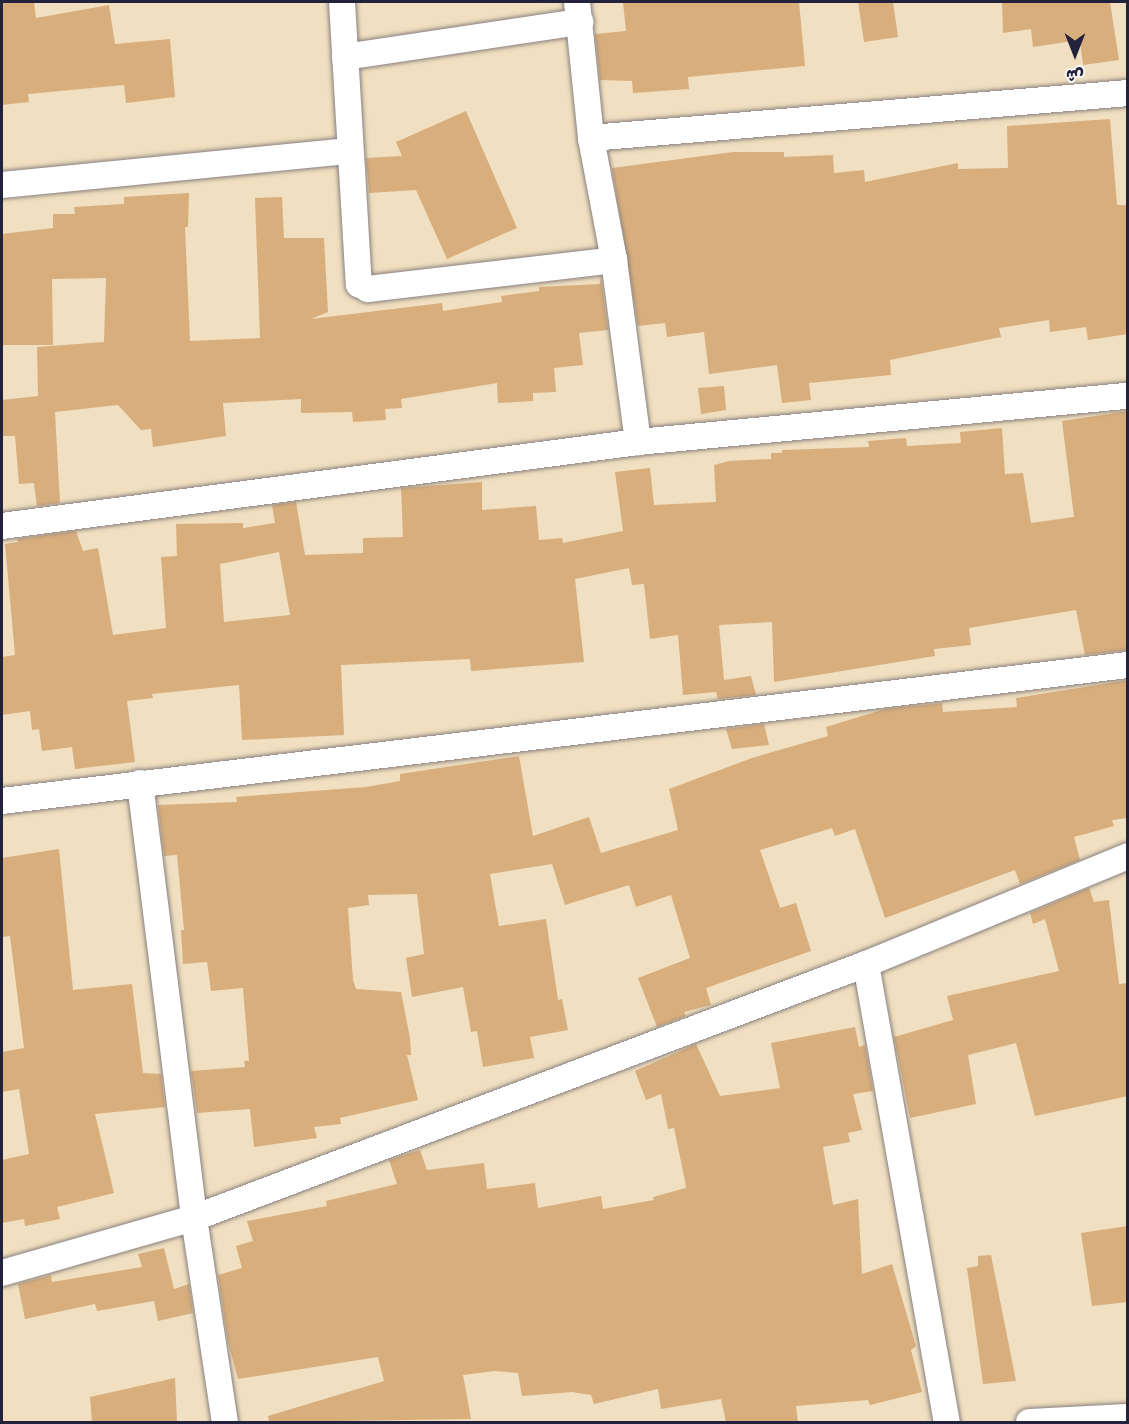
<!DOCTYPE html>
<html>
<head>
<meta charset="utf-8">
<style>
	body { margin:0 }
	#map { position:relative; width:1129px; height:1424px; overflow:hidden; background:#f0dfc0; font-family:"Gochi Hand","Playpen Sans Arabic",sans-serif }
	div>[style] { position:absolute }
	.building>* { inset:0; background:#d8ae7d }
	.roads { filter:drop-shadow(0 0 2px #89807e) drop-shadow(0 0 2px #89807e) }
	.minor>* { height:26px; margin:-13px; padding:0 13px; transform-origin:13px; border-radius:13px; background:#fff }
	span { translate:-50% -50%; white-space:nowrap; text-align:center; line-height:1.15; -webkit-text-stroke:6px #f6f6f2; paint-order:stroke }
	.frame { position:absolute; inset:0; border:3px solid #22223b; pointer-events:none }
	.north { position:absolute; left:1045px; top:24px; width:60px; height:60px; -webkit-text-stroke:4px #f6f6f2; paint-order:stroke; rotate:180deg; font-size:16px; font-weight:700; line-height:24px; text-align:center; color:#22223b }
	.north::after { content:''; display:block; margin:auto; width:21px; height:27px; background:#22223b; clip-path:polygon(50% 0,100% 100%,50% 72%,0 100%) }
</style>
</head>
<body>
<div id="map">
	<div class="building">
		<i style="clip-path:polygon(2px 2px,34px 2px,36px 18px,109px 5px,115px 44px,170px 39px,175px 97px,126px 103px,124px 85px,28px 94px,29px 102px,2px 105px)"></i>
		<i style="clip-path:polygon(623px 2px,799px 2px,805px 66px,688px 77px,689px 89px,633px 93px,632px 81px,600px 80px,595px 34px,626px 31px)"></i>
		<i style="clip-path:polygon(858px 2px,893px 2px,898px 37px,864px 42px)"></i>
		<i style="clip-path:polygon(1002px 2px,1110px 2px,1119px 60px,1083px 65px,1080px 40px,1033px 47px,1031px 29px,1003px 33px)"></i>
		<i style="clip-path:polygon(466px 111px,517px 228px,447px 259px,416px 190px,369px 193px,366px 158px,402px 156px,396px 142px)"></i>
		<i style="clip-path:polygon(1110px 119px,1117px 205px,1128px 205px,1128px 334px,1088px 340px,1086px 327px,1050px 332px,1049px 320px,999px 328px,1001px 337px,890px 360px,891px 375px,809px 383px,811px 400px,782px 403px,777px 365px,709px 374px,704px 332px,667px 337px,665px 323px,638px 326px,612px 168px,733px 152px,784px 152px,784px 157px,833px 155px,834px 173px,864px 170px,865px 182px,958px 163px,958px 169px,1008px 168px,1007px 126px)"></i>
		<i style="clip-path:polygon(189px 193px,188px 227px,185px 227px,190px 341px,260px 338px,255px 198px,282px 197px,284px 238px,324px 238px,328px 312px,311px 319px,442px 303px,443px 311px,502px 302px,501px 296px,539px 291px,539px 287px,600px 284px,601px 278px,608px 330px,579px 333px,583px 365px,554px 368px,556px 392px,533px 393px,533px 401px,498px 403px,497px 383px,401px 399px,402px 408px,385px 409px,386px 420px,353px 422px,352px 412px,301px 413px,301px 399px,223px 403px,226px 436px,153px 447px,151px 429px,141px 430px,118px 405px,55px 412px,60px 503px,37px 506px,34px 483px,19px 484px,15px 436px,2px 436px,2px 400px,38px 396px,37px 347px,104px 342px,106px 278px,52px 279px,53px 345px,2px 345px,2px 234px,53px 228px,53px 214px,75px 214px,74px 207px,124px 204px,124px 197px)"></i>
		<i style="clip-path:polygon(724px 386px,726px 410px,701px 414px,698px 388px)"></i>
		<i style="clip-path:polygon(evenodd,1128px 411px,1128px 650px,1085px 655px,1076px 610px,969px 628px,971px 645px,934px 649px,935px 656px,774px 682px,772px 622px,719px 625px,724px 680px,751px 676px,756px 695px,718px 699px,716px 692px,683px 695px,678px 635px,650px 639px,644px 584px,632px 585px,629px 568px,575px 579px,584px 662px,471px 671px,470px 659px,341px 665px,344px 735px,242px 740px,239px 685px,152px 694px,153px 698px,127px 701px,135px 762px,75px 769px,72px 747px,42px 751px,39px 729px,32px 730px,30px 711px,2px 715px,2px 657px,15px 655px,5px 544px,18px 542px,17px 539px,76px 531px,83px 551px,98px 548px,113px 635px,166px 628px,161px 557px,177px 556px,176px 524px,243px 523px,243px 528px,275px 523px,272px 505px,296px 502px,305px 555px,363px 553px,363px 538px,403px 537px,401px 488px,482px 482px,482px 510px,536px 506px,539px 540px,562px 538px,563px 543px,623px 531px,615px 472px,650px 468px,654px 505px,716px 502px,714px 465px,729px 461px,771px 459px,771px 453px,782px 453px,782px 450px,869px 447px,868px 441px,906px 438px,907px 446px,961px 443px,960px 432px,1002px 428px,1005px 474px,1023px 473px,1031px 523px,1074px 517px,1062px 421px,1128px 411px,279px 552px,290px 615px,224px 622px,220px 564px,279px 552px)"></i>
		<i style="clip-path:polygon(1128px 680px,1128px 818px,1112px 820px,1114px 826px,1074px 837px,1080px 860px,1020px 884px,1015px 870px,885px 918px,855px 829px,835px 836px,832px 828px,760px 850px,780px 908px,796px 903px,811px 951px,706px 988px,711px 1005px,684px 1012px,686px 1016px,657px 1027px,638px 978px,690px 958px,671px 895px,636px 907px,629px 885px,565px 905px,552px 864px,490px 874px,499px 926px,546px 919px,558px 1000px,562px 999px,568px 1030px,530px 1037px,534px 1058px,483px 1067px,477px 1031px,471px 1032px,463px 987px,412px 997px,406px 958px,424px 954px,417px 894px,368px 895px,369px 905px,348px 908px,353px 980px,356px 989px,401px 992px,410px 1038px,411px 1055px,407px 1055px,418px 1100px,340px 1118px,341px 1124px,314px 1127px,317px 1138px,254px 1147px,250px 1109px,197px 1113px,191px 1071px,245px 1067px,244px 1061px,249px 1061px,243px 988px,211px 991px,207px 962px,183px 964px,181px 930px,184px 930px,177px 855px,164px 856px,158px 805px,237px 802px,236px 797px,366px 787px,400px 781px,400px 774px,519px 756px,533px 836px,589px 817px,601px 853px,678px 830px,669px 789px,752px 758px,828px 736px,826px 727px,885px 709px,942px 703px,943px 712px,1017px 707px,1016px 698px)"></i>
		<i style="clip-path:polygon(764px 724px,769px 745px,732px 749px,726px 729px)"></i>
		<i style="clip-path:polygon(59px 849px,73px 990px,132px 984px,143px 1073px,161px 1074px,165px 1107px,95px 1114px,114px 1193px,57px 1207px,60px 1219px,25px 1226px,24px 1219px,2px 1223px,2px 1160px,29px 1154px,19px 1089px,2px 1092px,2px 1052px,24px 1048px,10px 936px,2px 937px,2px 858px)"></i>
		<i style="clip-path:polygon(1089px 888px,1094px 902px,1109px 900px,1119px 984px,1128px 983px,1128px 1096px,1035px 1116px,1016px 1043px,968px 1055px,976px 1104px,910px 1118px,894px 1037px,953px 1020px,947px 996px,1059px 971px,1045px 919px,1033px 924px,1030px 913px)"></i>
		<i style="clip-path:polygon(855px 1027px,859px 1047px,865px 1045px,873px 1091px,853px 1094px,862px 1130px,848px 1133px,850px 1142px,823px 1147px,833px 1205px,858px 1199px,862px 1274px,892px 1264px,916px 1346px,911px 1350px,922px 1392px,870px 1405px,868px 1400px,796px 1406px,798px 1422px,726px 1422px,721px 1399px,661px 1409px,658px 1389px,594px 1404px,591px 1395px,572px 1392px,522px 1396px,518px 1373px,494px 1371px,463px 1375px,471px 1419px,269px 1422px,268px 1416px,384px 1381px,378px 1357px,238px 1379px,228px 1342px,218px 1275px,242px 1268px,236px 1246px,253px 1241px,247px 1221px,327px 1206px,326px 1201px,397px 1184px,389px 1160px,420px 1150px,427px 1170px,484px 1163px,487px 1189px,535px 1183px,538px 1208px,601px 1196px,603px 1209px,654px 1200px,653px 1197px,686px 1188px,685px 1181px,674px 1128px,668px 1129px,661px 1094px,646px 1100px,635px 1071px,696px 1044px,720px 1096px,780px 1088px,771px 1043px)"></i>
		<i style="clip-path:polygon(1128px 1226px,1128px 1302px,1092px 1306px,1081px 1233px)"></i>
		<i style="clip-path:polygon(164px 1248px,174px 1289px,189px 1284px,193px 1313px,158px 1321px,154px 1301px,97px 1311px,95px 1304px,25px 1319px,18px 1284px,51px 1275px,52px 1282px,142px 1267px,138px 1254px)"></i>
		<i style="clip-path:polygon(991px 1255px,1016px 1381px,983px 1384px,967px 1268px,978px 1266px,978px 1256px)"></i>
		<i style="clip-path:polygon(175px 1378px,177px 1422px,92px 1422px,90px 1397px)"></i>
	</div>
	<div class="roads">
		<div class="minor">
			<i style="left:342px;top:2px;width:283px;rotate:86.6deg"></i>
			<i style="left:359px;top:284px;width:10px;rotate:29deg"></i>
			<i style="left:368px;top:289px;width:248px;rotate:-6.7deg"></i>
			<i style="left:577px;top:2px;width:137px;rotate:84.1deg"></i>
			<i style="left:591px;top:138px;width:124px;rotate:79.3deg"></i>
			<i style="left:614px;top:260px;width:184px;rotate:82.5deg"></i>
			<i style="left:345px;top:57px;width:238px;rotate:-8.5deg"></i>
			<i style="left:591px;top:138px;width:539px;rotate:-4.79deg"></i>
			<i style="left:2px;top:185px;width:349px;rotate:-5.6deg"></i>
			<i style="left:2px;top:526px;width:642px;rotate:-7.52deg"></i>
			<i style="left:638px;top:442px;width:492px;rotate:-5.4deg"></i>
			<i style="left:140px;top:783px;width:438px;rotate:82.9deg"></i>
			<i style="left:194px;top:1218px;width:206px;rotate:81.4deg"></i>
			<i style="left:2px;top:801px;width:1134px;rotate:-6.89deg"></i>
			<i style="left:866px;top:964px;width:465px;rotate:80deg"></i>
			<i style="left:2px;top:1273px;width:200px;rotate:-16deg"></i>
			<i style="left:194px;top:1218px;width:718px;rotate:-20.71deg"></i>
			<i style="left:866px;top:964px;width:283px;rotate:-22.4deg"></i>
			<i style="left:1029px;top:1422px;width:99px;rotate:-2.9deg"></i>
		</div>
	</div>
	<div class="frame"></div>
	<div class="north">ش</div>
</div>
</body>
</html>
